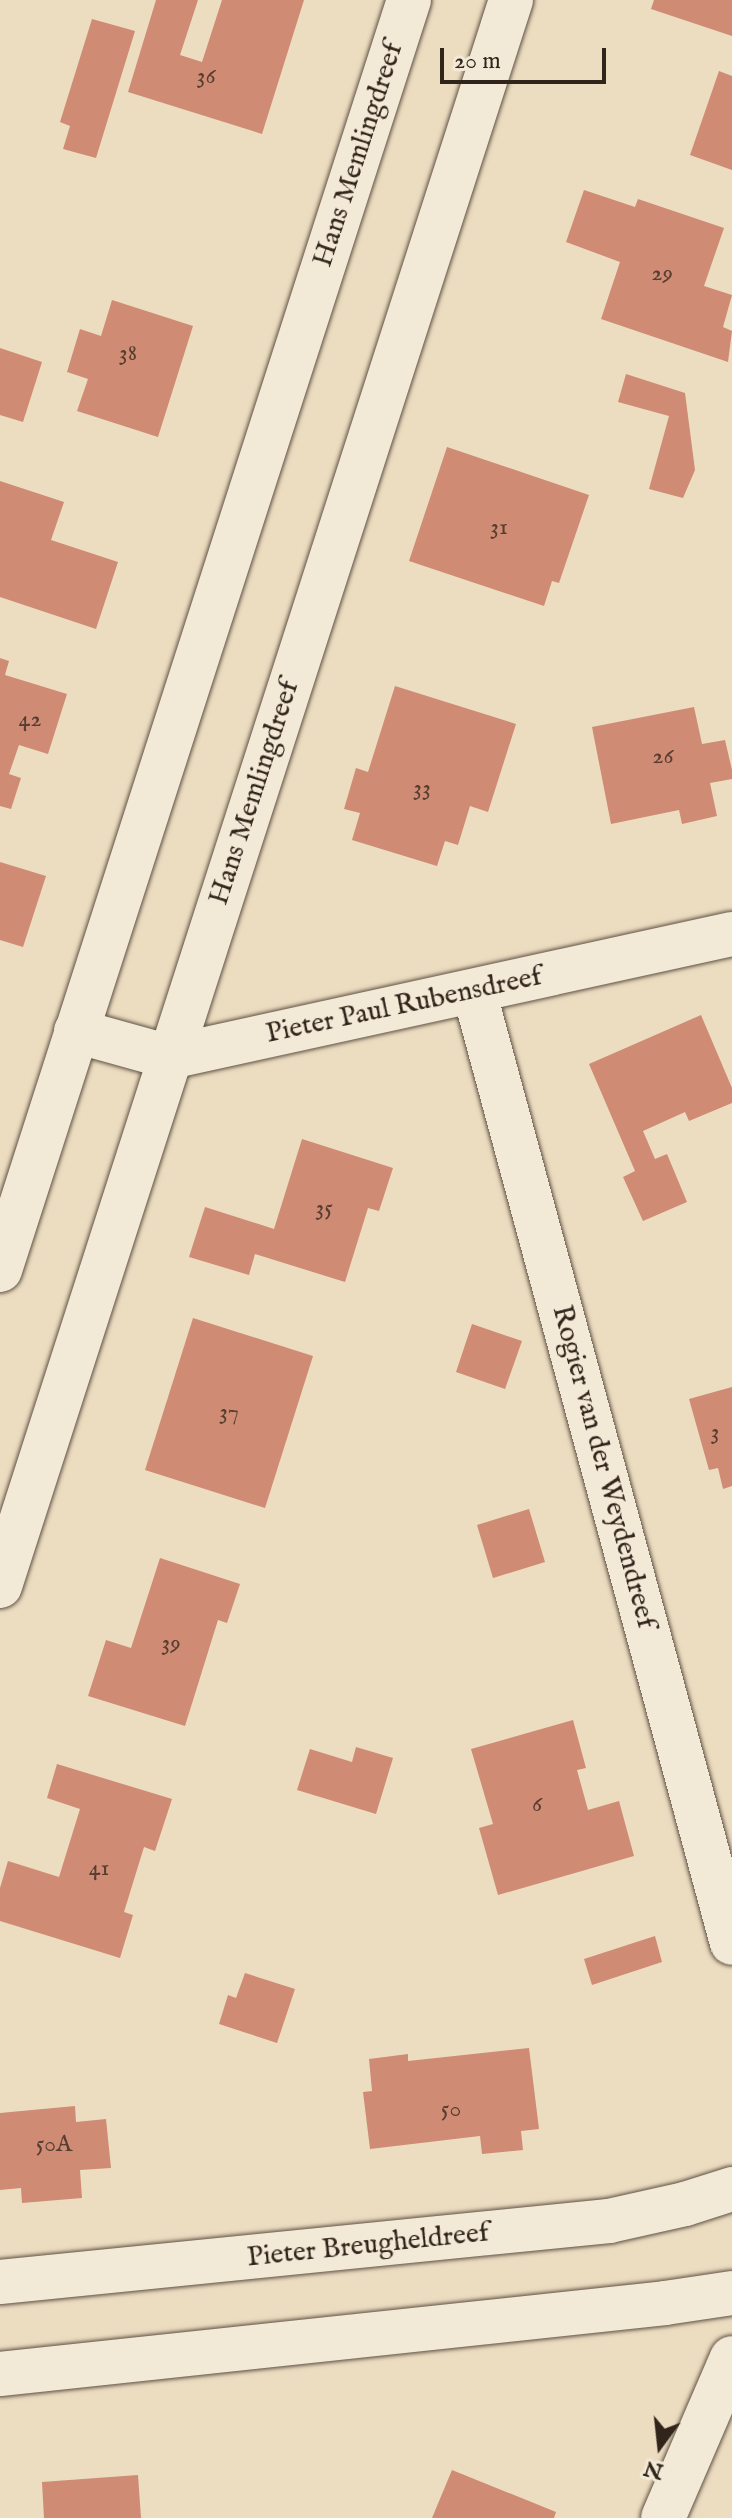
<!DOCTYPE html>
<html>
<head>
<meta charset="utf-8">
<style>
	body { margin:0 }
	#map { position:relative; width:732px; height:2518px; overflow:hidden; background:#ecddc1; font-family:"IM FELL English",serif }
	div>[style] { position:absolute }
	.building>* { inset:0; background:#cf8b73 }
	.roads { filter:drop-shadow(0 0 2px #605244) drop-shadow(0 0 2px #605244) }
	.minor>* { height:44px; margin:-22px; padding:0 22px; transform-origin:22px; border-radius:22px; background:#f3e9d7 }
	span { translate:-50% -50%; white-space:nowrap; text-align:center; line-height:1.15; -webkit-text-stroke:6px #f3e9d7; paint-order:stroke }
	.number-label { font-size:24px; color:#583e31 }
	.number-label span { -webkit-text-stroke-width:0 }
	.street-label { font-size:28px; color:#31241b }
	.north { position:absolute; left:620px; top:2406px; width:80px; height:80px; -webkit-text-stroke:6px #f3e9d7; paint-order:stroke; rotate:195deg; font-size:22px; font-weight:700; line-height:32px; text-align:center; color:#31241b }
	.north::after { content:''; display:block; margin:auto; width:28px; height:36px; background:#31241b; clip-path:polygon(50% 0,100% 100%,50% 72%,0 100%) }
	.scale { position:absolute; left:440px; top:48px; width:166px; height:36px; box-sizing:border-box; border:4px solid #31241b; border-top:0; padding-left:10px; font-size:24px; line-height:28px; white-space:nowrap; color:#31241b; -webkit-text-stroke:6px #f3e9d7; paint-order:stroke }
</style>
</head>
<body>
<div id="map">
	<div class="building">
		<i style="clip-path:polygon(156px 0,198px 0,180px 55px,202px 62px,222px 0,304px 0,262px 134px,128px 92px)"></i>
		<i style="clip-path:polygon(654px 0,732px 0,732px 36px,651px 9px)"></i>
		<i style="clip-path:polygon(92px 19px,135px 31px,96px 158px,63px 149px,70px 126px,60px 122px)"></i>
		<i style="clip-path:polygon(719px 71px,732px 76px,732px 170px,690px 155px)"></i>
		<i style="clip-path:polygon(584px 190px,635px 207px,638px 199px,724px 228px,704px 286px,732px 295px,723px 327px,732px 331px,728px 362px,601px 319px,620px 262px,566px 242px)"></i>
		<i style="clip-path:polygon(112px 300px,193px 326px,158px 437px,77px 411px,88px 379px,67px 372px,80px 329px,101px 336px)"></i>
		<i style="clip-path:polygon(0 348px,42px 362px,23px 422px,0 415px)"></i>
		<i style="clip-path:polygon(626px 374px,685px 393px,695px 470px,683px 498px,649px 489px,669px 416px,618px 402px)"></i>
		<i style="clip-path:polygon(447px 447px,589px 495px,559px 583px,552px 581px,544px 606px,409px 561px)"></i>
		<i style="clip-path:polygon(0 481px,64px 502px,51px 540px,118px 562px,96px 629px,0 597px)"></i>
		<i style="clip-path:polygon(0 658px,9px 661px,5px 675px,67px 694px,48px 754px,19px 745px,9px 774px,21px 778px,11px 809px,0 806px)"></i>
		<i style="clip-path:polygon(395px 686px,516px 724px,488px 812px,470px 806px,458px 845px,445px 841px,437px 866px,352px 840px,360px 813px,344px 809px,356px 768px,368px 772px)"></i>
		<i style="clip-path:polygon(694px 707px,702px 744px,725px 740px,732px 770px,732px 779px,710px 783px,717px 816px,682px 824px,679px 810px,611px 824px,592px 727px)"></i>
		<i style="clip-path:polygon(0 862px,46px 876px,23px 947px,0 940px)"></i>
		<i style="clip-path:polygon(701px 1015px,732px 1088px,732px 1103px,689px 1121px,685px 1112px,643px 1131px,655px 1159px,667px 1154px,687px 1202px,643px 1221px,623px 1177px,635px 1171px,589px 1064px)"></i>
		<i style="clip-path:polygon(302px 1139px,393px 1168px,379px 1211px,368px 1208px,345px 1282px,255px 1254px,249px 1275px,189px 1257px,205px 1207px,274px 1229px)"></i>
		<i style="clip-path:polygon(193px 1318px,313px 1356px,265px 1508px,145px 1470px)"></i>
		<i style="clip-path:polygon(472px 1324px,522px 1341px,505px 1389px,456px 1372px)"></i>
		<i style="clip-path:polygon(732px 1387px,732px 1486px,723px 1489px,718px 1468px,709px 1470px,689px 1399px)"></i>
		<i style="clip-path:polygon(529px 1509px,545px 1562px,493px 1578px,477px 1525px)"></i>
		<i style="clip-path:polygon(160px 1558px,240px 1584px,227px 1623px,218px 1620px,185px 1726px,88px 1696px,106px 1640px,131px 1648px)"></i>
		<i style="clip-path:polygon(573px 1720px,586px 1768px,577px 1770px,588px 1810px,619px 1801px,634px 1856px,498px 1895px,479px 1828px,493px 1824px,471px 1749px)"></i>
		<i style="clip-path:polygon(356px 1747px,393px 1758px,376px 1814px,297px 1790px,310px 1749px,352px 1762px)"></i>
		<i style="clip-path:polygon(57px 1764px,172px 1799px,155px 1851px,144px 1847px,124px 1912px,133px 1915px,120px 1958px,0 1921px,0 1888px,8px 1861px,59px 1877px,80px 1809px,47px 1798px)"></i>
		<i style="clip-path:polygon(655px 1936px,662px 1962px,592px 1985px,584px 1959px)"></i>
		<i style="clip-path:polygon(245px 1973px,295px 1989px,277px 2043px,219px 2024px,228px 1995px,236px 1998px)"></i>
		<i style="clip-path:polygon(529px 2048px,539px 2129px,521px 2131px,523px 2150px,482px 2154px,480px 2136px,370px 2149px,363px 2092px,372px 2091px,369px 2059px,408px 2054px,408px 2061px)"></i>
		<i style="clip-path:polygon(75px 2106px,76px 2122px,106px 2119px,111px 2168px,80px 2170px,82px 2198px,22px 2203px,21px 2188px,0 2190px,0 2113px)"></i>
		<i style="clip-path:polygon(452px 2470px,556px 2512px,554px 2518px,432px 2518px)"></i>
		<i style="clip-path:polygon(138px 2475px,141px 2518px,44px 2518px,42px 2482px)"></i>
	</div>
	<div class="roads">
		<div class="minor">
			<i style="left:474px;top:991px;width:986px;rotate:74.84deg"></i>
			<i style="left:76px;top:1031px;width:98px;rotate:15.5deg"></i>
			<i style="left:170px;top:1057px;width:575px;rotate:-12.35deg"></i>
			<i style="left:0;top:1270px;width:1334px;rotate:-72.15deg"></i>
			<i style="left:0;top:1586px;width:1666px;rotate:-72.14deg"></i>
			<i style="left:0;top:2282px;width:612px;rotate:-5.72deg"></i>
			<i style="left:609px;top:2221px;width:78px;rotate:-12.6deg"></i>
			<i style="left:685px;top:2204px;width:49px;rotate:-17.7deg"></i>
			<i style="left:0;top:2374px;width:669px;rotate:-6.09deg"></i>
			<i style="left:665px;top:2303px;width:68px;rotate:-8.5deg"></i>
			<i style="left:663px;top:2518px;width:174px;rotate:-66.7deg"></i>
		</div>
	</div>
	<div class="number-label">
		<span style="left:206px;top:77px">36</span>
		<span style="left:662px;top:274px">29</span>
		<span style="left:128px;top:354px">38</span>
		<span style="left:499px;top:528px">31</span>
		<span style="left:30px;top:720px">42</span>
		<span style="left:663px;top:757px">26</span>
		<span style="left:422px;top:789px">33</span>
		<span style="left:324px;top:1209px">35</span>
		<span style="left:229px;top:1413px">37</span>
		<span style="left:715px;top:1433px">3</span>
		<span style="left:171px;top:1644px">39</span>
		<span style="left:537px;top:1805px">6</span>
		<span style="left:99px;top:1869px">41</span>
		<span style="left:451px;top:2110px">50</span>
		<span style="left:54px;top:2145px">50A</span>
	</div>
	<div class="street-label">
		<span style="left:359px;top:155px;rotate:-72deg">Hans Memlingdreef</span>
		<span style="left:255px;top:793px;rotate:-72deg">Hans Memlingdreef</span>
		<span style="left:404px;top:1006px;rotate:-12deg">Pieter Paul Rubensdreef</span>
		<span style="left:603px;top:1467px;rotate:75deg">Rogier van der Weydendreef</span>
		<span style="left:368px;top:2246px;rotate:-6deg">Pieter Breugheldreef</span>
	</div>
	<div class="north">N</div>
	<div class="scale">20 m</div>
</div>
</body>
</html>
